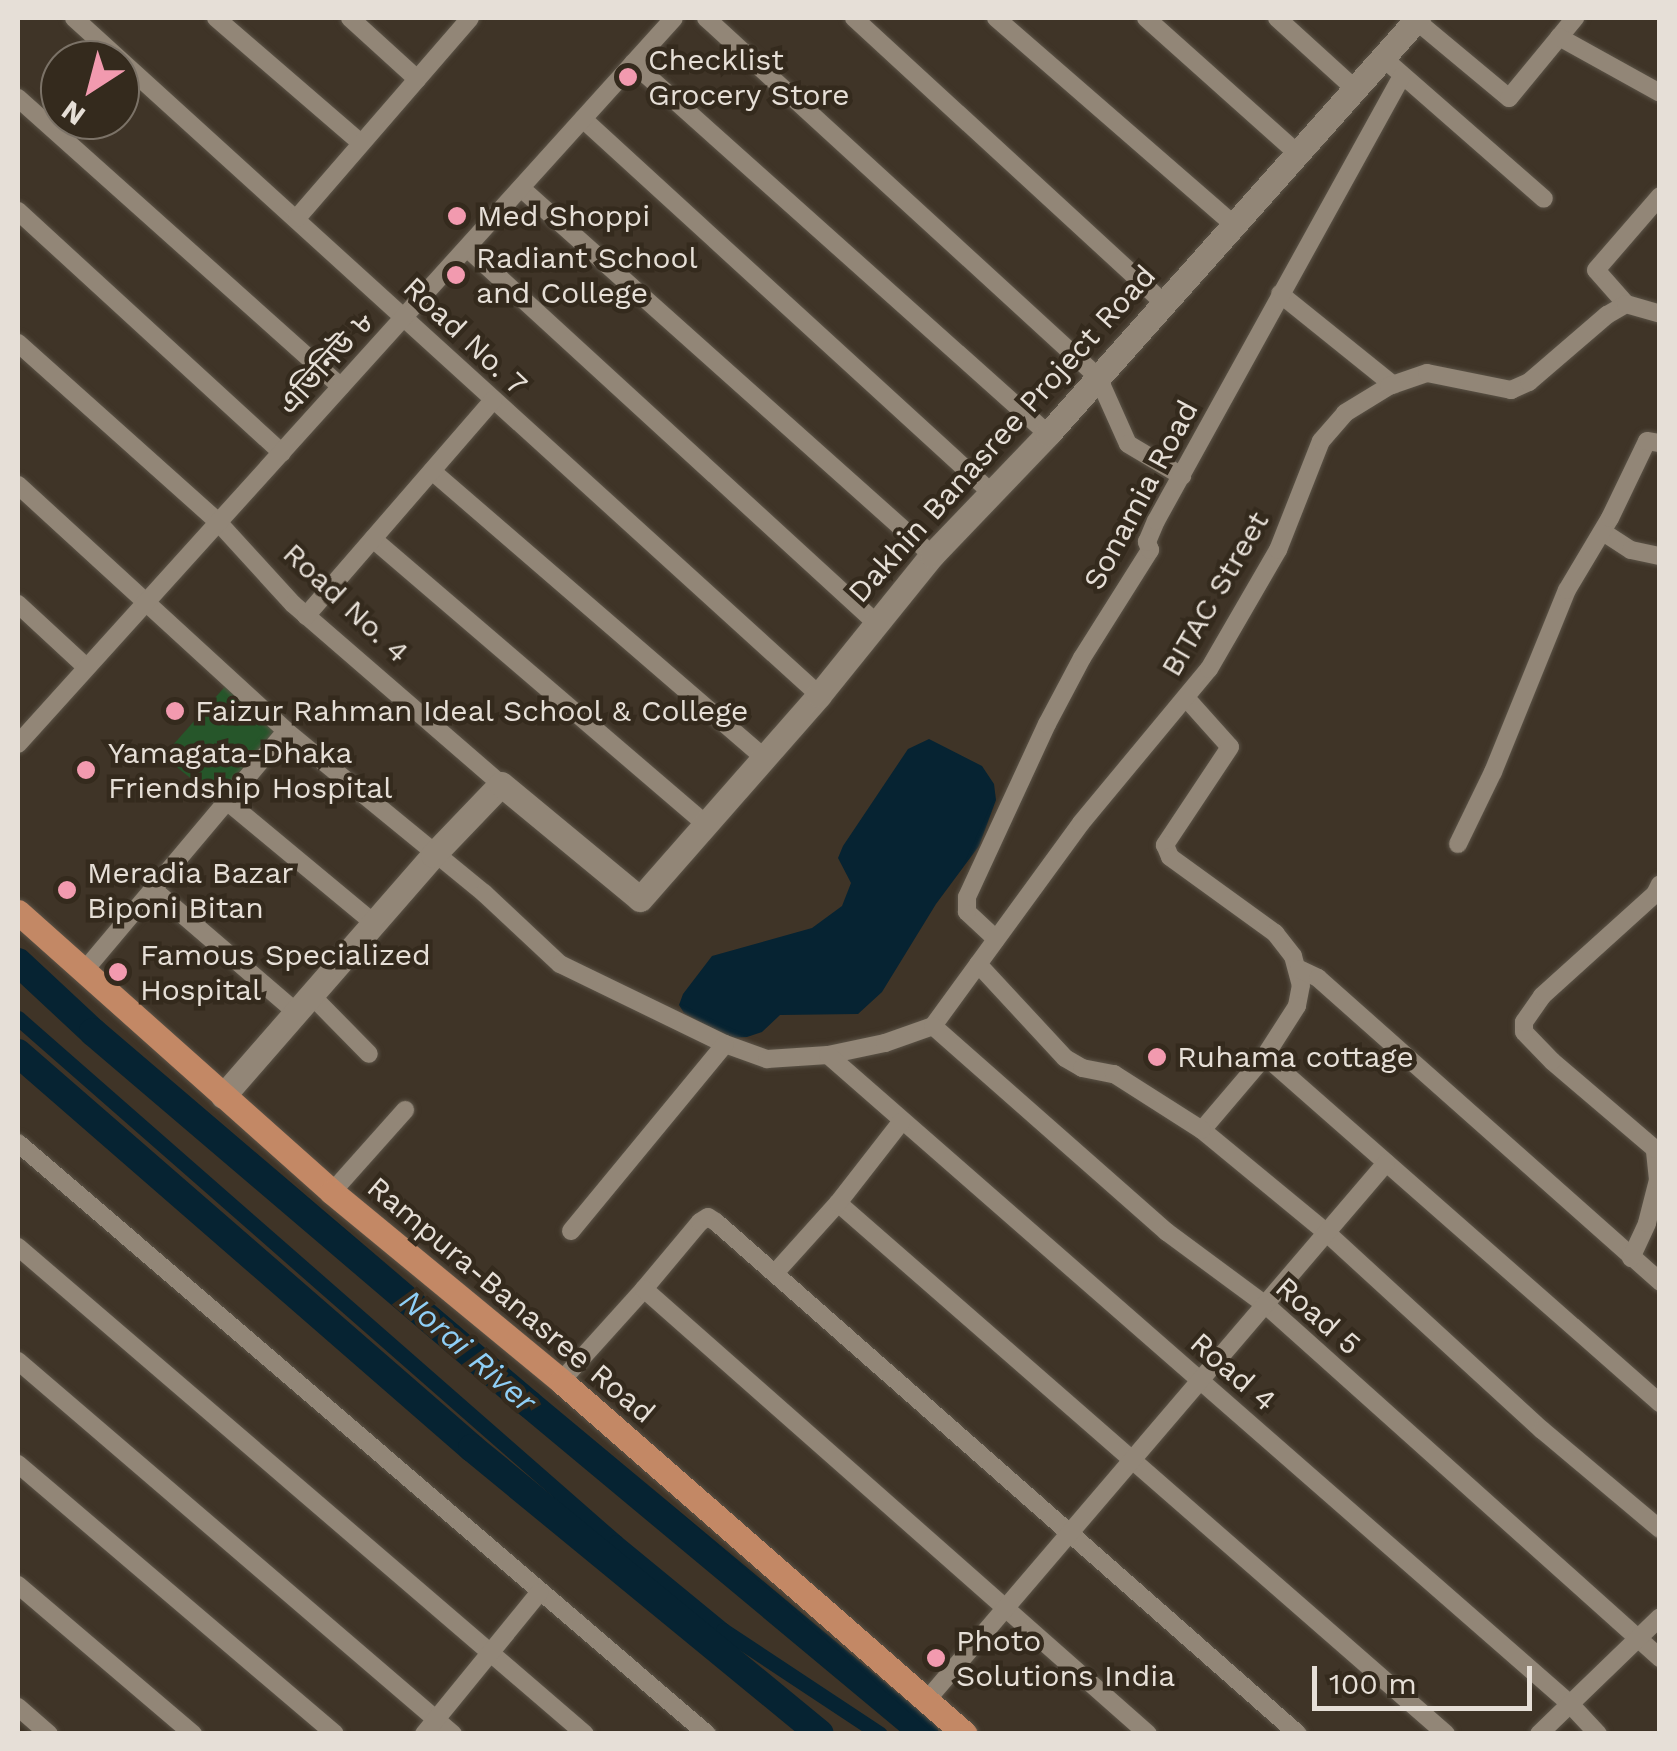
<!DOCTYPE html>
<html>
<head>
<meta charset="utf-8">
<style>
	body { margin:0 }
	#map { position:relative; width:1677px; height:1751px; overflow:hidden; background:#3f3427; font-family:"Work Sans","Noto Sans Bengali",sans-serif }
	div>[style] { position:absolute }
	.green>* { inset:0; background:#26562a }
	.water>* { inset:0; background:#062332 }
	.canal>* { height:15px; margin:-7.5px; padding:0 7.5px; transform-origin:7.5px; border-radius:7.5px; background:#062332 }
	.river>* { height:28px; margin:-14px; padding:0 14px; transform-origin:14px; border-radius:14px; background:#062332 }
	.roads { filter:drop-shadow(0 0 2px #5b5347) drop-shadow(0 0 2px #5b5347) }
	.street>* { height:18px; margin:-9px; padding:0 9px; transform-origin:9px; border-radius:9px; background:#928677 }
	.secondary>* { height:25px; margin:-12.5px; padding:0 12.5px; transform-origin:12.5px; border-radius:12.5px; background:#928677 }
	.primary>* { height:25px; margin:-12.5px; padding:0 12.5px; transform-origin:12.5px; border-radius:12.5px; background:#c38865 }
	.dots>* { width:28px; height:28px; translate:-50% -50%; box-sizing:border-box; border:5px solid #342a1d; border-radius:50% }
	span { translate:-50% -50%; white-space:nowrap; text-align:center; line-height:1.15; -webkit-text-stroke:9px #342a1d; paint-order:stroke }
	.poi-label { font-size:30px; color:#e6dfd7 }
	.left { translate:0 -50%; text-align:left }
	.street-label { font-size:30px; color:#e6dfd7 }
	.water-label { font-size:32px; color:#8fcff6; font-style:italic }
	.frame { position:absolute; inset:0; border:20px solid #e6dfd7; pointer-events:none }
	.north { position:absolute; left:40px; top:40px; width:100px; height:100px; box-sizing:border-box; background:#342a1d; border:2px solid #7b7267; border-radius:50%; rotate:216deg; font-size:28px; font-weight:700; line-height:40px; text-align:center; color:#e6dfd7 }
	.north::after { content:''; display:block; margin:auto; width:35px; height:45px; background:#f29aaf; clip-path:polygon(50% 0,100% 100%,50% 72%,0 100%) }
	.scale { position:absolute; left:1312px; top:1666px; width:220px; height:45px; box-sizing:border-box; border:5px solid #e6dfd7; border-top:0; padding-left:12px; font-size:30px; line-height:35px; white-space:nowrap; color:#e6dfd7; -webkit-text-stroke:8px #342a1d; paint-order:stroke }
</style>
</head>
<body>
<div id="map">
	<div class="green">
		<i style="clip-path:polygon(230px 681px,286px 731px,225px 806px,163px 756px)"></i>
	</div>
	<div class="water">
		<i style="clip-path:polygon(929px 739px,982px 766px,994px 784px,996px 800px,979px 846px,936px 904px,882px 992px,858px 1014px,780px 1015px,762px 1032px,747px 1037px,729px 1038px,684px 1013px,679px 1005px,683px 994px,712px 956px,812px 928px,842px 906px,851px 883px,838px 858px,843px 846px,908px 749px)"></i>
	</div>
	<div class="canal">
		<i style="left:18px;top:1018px;width:795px;rotate:41.23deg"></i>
		<i style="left:616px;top:1542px;width:139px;rotate:39.4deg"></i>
		<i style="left:723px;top:1630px;width:188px;rotate:33.5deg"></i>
	</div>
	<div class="river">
		<i style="left:18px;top:962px;width:103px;rotate:43deg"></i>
		<i style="left:93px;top:1032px;width:573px;rotate:40.47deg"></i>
		<i style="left:529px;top:1404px;width:515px;rotate:39.81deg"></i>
		<i style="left:18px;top:1053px;width:602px;rotate:41.02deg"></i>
		<i style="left:472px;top:1448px;width:450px;rotate:39.4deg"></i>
	</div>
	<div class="roads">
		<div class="street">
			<i style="left:74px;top:18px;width:1007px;rotate:42.26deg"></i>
			<i style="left:216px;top:18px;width:191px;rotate:40.8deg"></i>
			<i style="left:350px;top:18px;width:91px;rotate:42.3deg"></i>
			<i style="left:706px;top:18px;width:532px;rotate:42.48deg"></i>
			<i style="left:1098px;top:377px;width:73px;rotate:65.9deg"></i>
			<i style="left:1128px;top:444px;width:63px;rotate:30.7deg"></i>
			<i style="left:854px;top:18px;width:420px;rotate:42.6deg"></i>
			<i style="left:996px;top:18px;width:314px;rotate:41deg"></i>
			<i style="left:1146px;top:18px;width:203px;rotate:41.8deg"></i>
			<i style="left:1277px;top:18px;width:104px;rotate:42.3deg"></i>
			<i style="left:1413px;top:18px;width:125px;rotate:39.8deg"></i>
			<i style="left:1509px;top:98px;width:104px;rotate:-50.5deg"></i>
			<i style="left:1559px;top:37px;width:115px;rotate:29deg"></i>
			<i style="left:1382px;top:57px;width:215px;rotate:41.2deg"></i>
			<i style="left:633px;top:63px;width:557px;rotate:41.8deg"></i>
			<i style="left:18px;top:98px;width:433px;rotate:41.8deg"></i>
			<i style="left:583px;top:119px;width:556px;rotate:42.45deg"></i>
			<i style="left:521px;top:188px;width:551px;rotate:41.76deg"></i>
			<i style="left:18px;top:211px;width:358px;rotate:42.5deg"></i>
			<i style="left:297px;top:218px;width:264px;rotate:-49.1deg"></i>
			<i style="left:467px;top:248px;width:553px;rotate:42.51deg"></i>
			<i style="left:1280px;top:294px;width:145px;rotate:38.8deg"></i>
			<i style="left:1626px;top:304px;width:45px;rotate:-131.4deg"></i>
			<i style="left:1596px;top:270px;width:98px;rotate:-49.1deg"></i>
			<i style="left:18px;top:343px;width:270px;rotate:41.8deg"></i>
			<i style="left:219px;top:523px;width:110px;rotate:47.6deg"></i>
			<i style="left:293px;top:604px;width:275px;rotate:40.9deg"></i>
			<i style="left:432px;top:471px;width:439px;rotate:40.8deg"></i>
			<i style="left:18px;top:485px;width:364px;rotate:42.5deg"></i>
			<i style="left:286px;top:731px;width:256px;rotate:39.3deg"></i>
			<i style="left:484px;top:893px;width:104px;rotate:43.1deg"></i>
			<i style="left:560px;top:964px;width:183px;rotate:25.9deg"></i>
			<i style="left:725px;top:1044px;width:45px;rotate:19.7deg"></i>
			<i style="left:767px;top:1059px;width:61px;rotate:-3.8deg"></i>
			<i style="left:828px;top:1055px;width:58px;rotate:-11.9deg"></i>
			<i style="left:885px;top:1043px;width:51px;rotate:-19.5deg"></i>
			<i style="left:1603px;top:532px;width:33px;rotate:33deg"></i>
			<i style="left:1631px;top:550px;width:30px;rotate:12deg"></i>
			<i style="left:373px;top:539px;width:438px;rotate:40.6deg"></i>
			<i style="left:18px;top:604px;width:93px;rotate:42.8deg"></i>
			<i style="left:306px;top:616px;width:286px;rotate:-49.1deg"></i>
			<i style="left:1187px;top:699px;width:64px;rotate:48.1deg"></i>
			<i style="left:1230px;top:747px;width:118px;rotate:123.6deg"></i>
			<i style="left:1165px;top:845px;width:13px;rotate:67deg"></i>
			<i style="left:1170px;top:857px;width:130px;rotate:35.9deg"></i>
			<i style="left:1275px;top:933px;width:29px;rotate:52deg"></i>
			<i style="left:1293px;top:956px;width:30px;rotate:75deg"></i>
			<i style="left:1301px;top:985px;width:21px;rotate:101deg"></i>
			<i style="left:1297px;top:1006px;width:59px;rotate:122.6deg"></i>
			<i style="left:1265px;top:1056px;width:97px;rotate:130.4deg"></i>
			<i style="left:1202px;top:1130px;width:162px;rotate:39.5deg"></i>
			<i style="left:1327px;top:1233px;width:292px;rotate:42.5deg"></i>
			<i style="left:1542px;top:1430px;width:154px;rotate:40deg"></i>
			<i style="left:18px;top:744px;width:978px;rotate:-47.9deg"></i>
			<i style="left:228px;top:802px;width:190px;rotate:39.7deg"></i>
			<i style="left:1458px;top:844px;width:80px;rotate:-64.1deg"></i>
			<i style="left:1493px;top:772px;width:196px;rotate:-67.9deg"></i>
			<i style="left:1567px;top:590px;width:84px;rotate:-59.2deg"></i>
			<i style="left:1610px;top:518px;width:85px;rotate:-64.3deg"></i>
			<i style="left:1647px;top:441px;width:13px;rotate:9deg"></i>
			<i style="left:154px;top:890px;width:187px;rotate:40.7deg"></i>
			<i style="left:996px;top:939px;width:40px;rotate:-137deg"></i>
			<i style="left:967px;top:912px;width:15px;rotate:-90deg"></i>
			<i style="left:967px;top:897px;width:191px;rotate:-65.2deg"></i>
			<i style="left:1047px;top:724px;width:75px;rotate:-62.1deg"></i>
			<i style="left:1082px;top:658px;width:128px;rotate:-57.8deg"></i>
			<i style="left:1150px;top:550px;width:9px;rotate:-111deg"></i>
			<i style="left:1147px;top:542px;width:23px;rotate:-67deg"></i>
			<i style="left:1156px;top:521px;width:508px;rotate:-61.07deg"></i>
			<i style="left:978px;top:964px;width:128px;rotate:47.2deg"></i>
			<i style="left:1065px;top:1058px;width:20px;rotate:30deg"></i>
			<i style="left:1082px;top:1068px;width:33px;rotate:11deg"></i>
			<i style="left:1114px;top:1074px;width:104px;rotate:32.5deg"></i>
			<i style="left:1299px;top:969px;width:21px;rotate:25deg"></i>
			<i style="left:1318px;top:978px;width:458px;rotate:41.6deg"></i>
			<i style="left:84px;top:971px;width:314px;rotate:-49.9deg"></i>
			<i style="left:312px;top:996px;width:81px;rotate:45.5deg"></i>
			<i style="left:933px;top:1026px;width:251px;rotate:-53.9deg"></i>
			<i style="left:1081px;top:823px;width:200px;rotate:-50.3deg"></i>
			<i style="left:1209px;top:669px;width:138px;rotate:-59.9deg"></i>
			<i style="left:1278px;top:550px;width:117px;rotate:-68.5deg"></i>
			<i style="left:1321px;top:441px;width:37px;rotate:-49deg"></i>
			<i style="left:1345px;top:413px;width:52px;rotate:-31.5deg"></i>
			<i style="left:1389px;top:386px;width:40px;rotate:-18.9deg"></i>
			<i style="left:1427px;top:373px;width:86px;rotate:11.4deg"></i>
			<i style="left:1511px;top:390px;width:20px;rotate:-24deg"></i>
			<i style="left:1529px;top:382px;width:103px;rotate:-40.7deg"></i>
			<i style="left:1607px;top:315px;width:22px;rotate:-30deg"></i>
			<i style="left:1626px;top:304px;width:35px;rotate:16deg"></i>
			<i style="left:933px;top:1026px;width:312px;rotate:41.4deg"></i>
			<i style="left:1167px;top:1232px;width:124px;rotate:36.5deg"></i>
			<i style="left:1267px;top:1306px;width:528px;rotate:41.85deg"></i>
			<i style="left:828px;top:1055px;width:986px;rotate:41.17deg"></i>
			<i style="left:1570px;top:1704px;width:41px;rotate:47deg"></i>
			<i style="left:1265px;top:1056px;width:526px;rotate:41.3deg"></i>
			<i style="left:18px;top:1143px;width:908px;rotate:40.62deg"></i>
			<i style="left:332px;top:1192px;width:110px;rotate:-48.3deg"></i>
			<i style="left:838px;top:1203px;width:807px;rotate:41.13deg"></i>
			<i style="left:571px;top:1231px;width:242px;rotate:-50.5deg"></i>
			<i style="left:18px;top:1247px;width:747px;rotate:40.66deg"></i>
			<i style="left:1631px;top:1258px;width:38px;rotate:-65deg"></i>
			<i style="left:1647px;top:1223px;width:44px;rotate:-75.7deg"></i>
			<i style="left:1658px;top:1180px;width:31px;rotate:-96deg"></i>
			<i style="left:1655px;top:1149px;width:135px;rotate:-139.5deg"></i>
			<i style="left:1552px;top:1061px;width:40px;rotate:-134deg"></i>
			<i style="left:1524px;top:1032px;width:10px;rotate:-90deg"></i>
			<i style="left:1524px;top:1022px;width:32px;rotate:-55deg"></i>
			<i style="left:1542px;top:996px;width:152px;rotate:-42.1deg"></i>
			<i style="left:1655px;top:894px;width:11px;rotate:-63deg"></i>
			<i style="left:775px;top:1273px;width:94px;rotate:-48deg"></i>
			<i style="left:838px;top:1203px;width:103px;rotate:-52.1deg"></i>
			<i style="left:644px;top:1289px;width:87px;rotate:-50.1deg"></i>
			<i style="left:700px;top:1222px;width:9px;rotate:-32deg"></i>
			<i style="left:708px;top:1217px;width:9px;rotate:32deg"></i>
			<i style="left:716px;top:1222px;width:775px;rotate:41.34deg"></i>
			<i style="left:18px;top:1361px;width:573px;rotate:40.61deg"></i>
			<i style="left:561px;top:1381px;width:124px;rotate:-47.9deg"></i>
			<i style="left:644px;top:1289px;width:672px;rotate:41.44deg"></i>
			<i style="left:18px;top:1464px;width:416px;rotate:40.4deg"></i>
			<i style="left:18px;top:1585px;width:230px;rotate:40.4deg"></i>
			<i style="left:926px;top:1701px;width:708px;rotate:-49.47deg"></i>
			<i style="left:18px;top:1707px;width:41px;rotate:41.1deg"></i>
			<i style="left:424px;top:1734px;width:183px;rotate:-50.8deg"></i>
			<i style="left:1539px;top:1734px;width:168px;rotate:-44deg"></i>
		</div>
		<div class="secondary">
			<i style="left:223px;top:1096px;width:320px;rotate:-48.9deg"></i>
			<i style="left:433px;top:855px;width:98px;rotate:-46.2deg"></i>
			<i style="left:501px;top:784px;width:180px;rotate:39.6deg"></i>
			<i style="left:640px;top:899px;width:271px;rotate:-48.7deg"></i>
			<i style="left:819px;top:695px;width:180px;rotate:-51.1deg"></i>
			<i style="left:932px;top:555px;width:168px;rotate:-46.2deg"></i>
			<i style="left:1048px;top:434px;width:557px;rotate:-48.35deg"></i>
		</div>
		<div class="primary">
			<i style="left:18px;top:912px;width:421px;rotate:41.7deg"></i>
			<i style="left:332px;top:1192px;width:297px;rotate:39.5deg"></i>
			<i style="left:561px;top:1381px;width:536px;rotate:41.15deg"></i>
		</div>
	</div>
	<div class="dots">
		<i style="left:628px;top:77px;background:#f29aaf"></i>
		<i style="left:457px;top:216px;background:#f29aaf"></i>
		<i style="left:456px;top:275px;background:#f29aaf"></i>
		<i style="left:175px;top:711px;background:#f29aaf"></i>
		<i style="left:86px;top:770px;background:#f29aaf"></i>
		<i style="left:67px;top:890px;background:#f29aaf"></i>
		<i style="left:118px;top:972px;background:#f29aaf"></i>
		<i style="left:1157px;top:1057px;background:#f29aaf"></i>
		<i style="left:936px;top:1658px;background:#f29aaf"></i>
	</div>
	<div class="poi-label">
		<span class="left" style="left:648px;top:77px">Checklist<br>Grocery Store</span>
		<span class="left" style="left:477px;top:216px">Med Shoppi</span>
		<span class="left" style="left:476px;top:275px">Radiant School<br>and College</span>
		<span class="left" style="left:195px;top:711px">Faizur Rahman Ideal School &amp; College</span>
		<span class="left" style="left:108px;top:770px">Yamagata-Dhaka<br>Friendship Hospital</span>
		<span class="left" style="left:87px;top:890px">Meradia Bazar<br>Biponi Bitan</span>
		<span class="left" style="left:140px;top:972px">Famous Specialized<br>Hospital</span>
		<span class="left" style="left:1177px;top:1057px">Ruhama cottage</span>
		<span class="left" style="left:956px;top:1658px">Photo<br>Solutions India</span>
	</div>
	<div class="street-label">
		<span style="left:465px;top:336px;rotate:43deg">Road No. 7</span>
		<span style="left:326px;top:363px;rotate:-48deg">এভিনিউ ৮</span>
		<span style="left:1002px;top:434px;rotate:-48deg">Dakhin Banasree Project Road</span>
		<span style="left:1141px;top:495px;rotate:-62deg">Sonamia Road</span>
		<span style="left:1215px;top:594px;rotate:-60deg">BITAC Street</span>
		<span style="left:346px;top:603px;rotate:43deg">Road No. 4</span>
		<span style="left:511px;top:1300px;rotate:40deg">Rampura-Banasree Road</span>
		<span style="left:1318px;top:1316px;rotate:41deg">Road 5</span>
		<span style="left:1233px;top:1372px;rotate:41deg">Road 4</span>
	</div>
	<div class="water-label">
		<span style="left:468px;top:1351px;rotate:41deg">Norai River</span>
	</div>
	<div class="frame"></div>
	<div class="north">N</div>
	<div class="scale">100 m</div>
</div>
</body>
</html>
